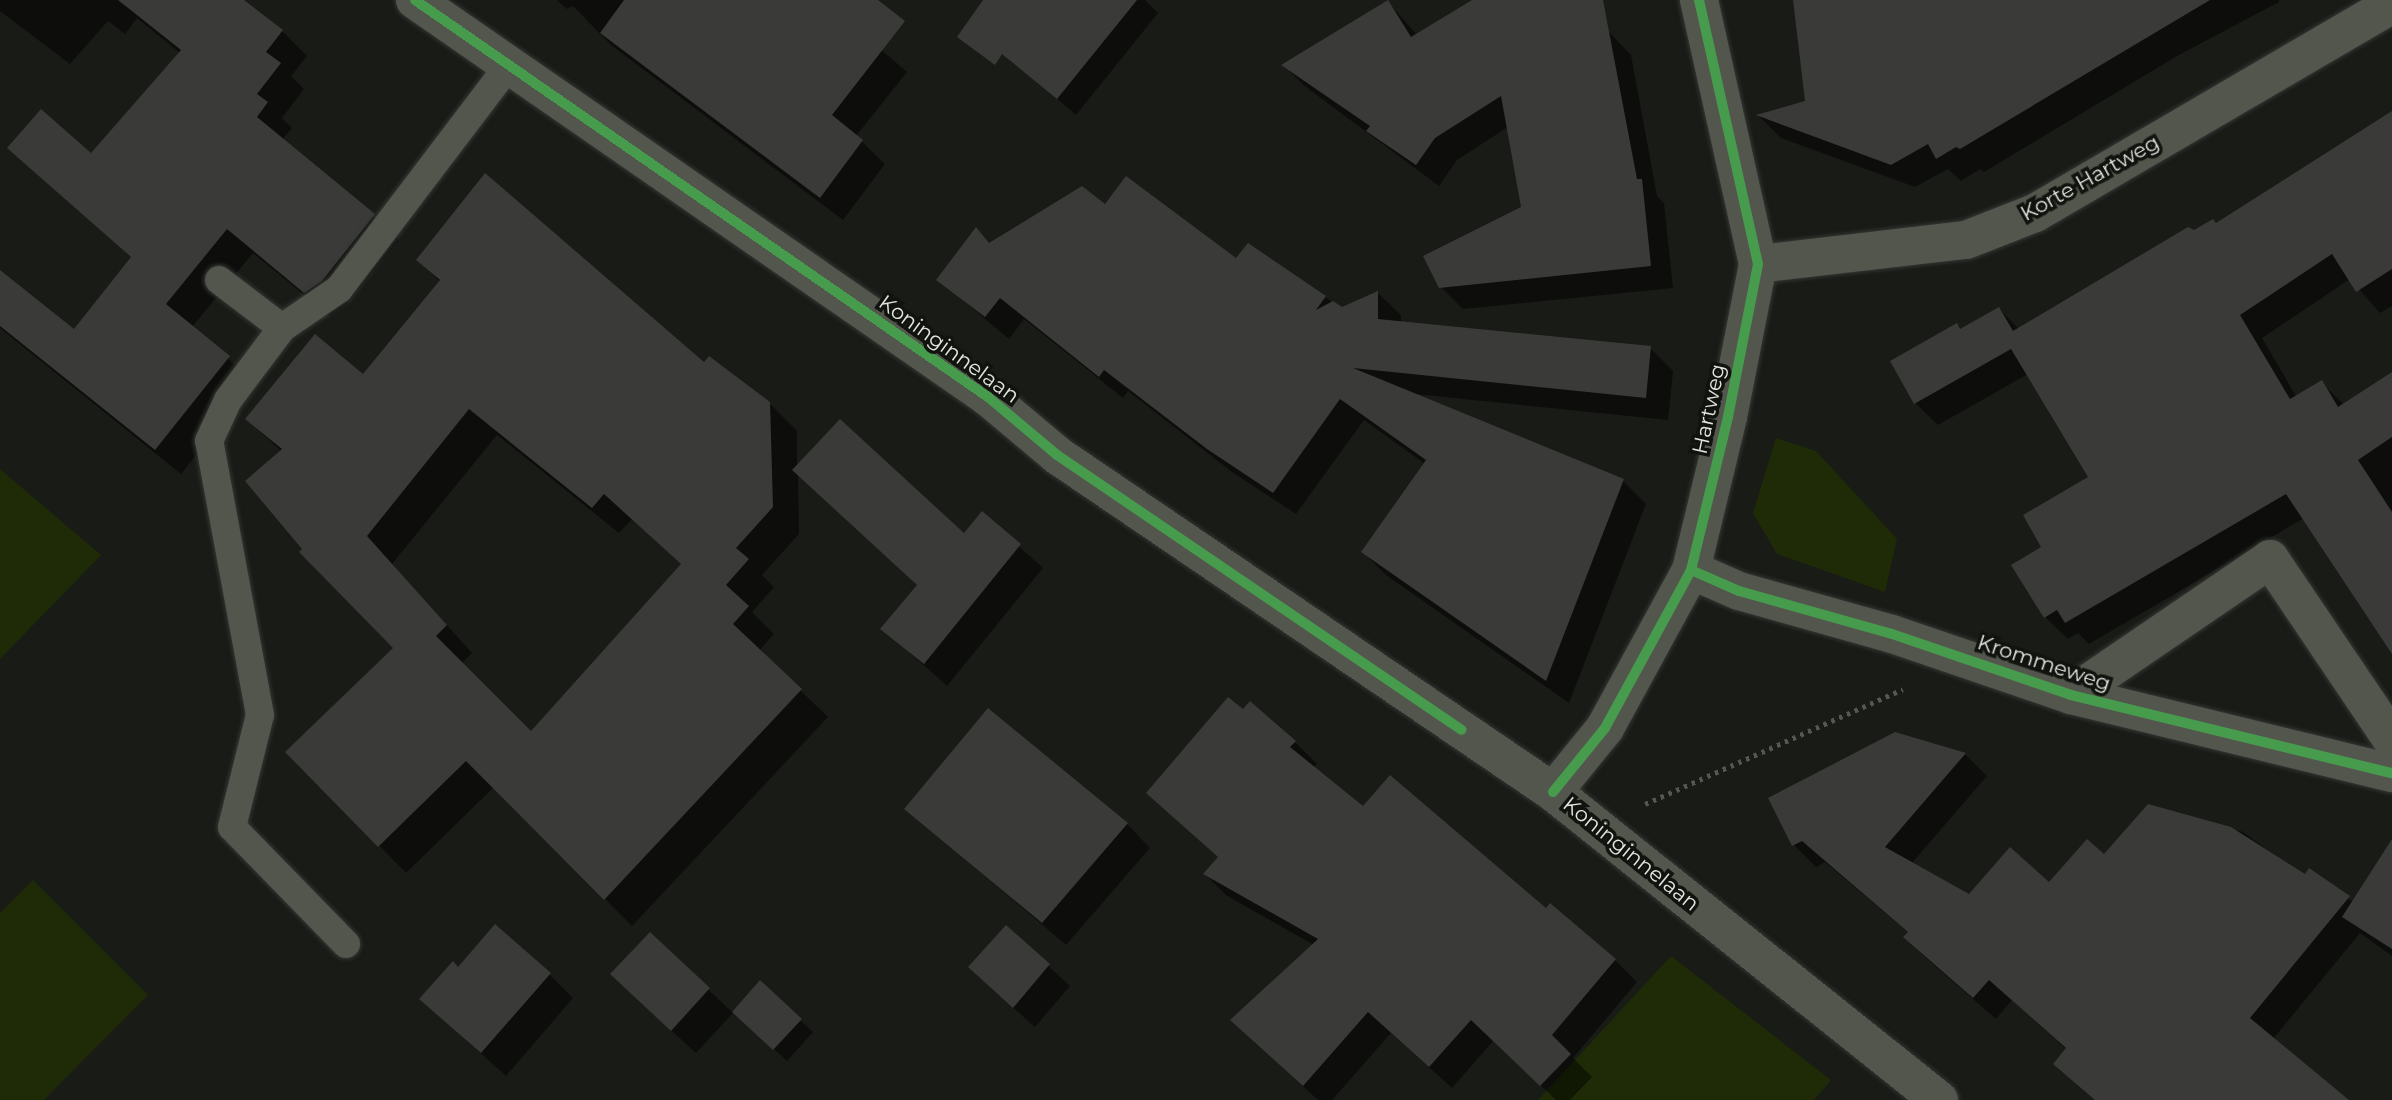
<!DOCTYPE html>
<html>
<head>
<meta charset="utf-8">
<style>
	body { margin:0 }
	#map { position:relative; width:2392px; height:1100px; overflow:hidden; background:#191b17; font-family:Montserrat,sans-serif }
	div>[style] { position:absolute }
	.green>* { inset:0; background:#1f2b06 }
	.shadow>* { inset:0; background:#0007 }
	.building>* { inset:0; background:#3a3b38 }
	.path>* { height:4.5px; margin-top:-2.25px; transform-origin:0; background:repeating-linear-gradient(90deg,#555752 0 3.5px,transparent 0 8.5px) }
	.roads { filter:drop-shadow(0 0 2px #353634) drop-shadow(0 0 2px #353634) }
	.lane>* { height:28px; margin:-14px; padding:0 14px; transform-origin:14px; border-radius:14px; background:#53564d }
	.street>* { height:38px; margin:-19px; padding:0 19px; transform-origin:19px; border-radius:19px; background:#53564d }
	.cycleway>* { height:10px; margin:-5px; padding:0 5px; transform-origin:5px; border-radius:5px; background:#469c4c }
	span { translate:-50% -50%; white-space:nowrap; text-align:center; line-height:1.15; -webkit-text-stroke:7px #11130e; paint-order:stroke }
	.street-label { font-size:21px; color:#e3e5e1 }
</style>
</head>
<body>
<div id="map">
	<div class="green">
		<i style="clip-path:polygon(1776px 438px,1816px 451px,1897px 539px,1885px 592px,1777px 554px,1753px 513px)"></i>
		<i style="clip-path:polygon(0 469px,101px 555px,0 659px)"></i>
		<i style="clip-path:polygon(33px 880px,148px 995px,44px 1100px,0 1100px,0 913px)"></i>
		<i style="clip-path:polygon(1671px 956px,1831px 1080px,1814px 1100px,1538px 1100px)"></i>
	</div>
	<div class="shadow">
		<i style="clip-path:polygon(0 0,228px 0,282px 31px,307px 56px,291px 76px,304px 89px,282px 118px,292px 128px,282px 140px,399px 240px,346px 305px,330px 316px,253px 253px,192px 327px,254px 382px,181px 474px,0 328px,0 282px,74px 331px,132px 258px,9px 148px,91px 155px,180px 53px,137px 18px,125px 34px,108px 21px,70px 64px,0 11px)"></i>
		<i style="clip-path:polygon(557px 0,823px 0,907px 72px,856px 136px,885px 164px,843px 220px,611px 45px,573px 6px,567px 9px)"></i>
		<i style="clip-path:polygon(1052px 0,1145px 0,1158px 13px,1076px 115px,1008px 57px)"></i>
		<i style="clip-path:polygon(1480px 0,1591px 0,1609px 32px,1631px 55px,1657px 196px,1664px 203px,1673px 288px,1463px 309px,1441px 287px,1522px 208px,1508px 127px,1457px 160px,1439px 186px,1306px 87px,1284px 66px,1388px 2px,1417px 35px)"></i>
		<i style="clip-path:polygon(1794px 0,2279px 0,2279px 2px,2177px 56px,1984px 172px,1980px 169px,1961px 181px,1948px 169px,1915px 187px,1781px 138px,1759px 116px,1807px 102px)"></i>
		<i style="clip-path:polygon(2392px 112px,2392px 306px,2380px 313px,2350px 279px,2262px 338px,2297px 398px,2322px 383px,2344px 405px,2392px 374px,2392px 652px,2304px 518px,2089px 644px,2078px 633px,2068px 639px,2045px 617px,2044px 548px,2090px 478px,2028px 374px,1938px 425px,1915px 403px,1957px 326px,1962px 330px,1999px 309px,2019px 329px,2194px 232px,2217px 224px)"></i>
		<i style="clip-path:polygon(1106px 207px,1325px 297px,1342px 309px,1378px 293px,1401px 315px,1401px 323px,1650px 348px,1673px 371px,1668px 420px,1415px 394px,1623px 481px,1646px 504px,1569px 703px,1386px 575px,1363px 552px,1425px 464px,1364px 420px,1296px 514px,1232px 472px,1128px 391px,1123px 398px,1024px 319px,1009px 339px,939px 280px,976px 230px,990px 244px)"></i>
		<i style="clip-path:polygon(evenodd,418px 260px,704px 364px,769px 403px,797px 431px,797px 467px,964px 536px,982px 514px,1043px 568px,947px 686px,883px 629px,919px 586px,798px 473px,799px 534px,762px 575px,774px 587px,752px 612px,774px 634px,759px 651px,828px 717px,632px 926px,494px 787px,406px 873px,288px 752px,396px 648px,305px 549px,282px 452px,247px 419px,363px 377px,440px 282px,418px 260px,497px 435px,619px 533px,632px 519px,682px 565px,531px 733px,461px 664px,472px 653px,392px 564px,497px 435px)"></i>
		<i style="clip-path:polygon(1243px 711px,1295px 742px,1317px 764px,1313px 768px,1363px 808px,1546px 910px,1615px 960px,1637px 982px,1573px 1058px,1592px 1077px,1570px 1100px,1556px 1100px,1494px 1040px,1452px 1088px,1391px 1033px,1332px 1100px,1318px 1100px,1254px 1042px,1314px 945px,1227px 896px,1205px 874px,1219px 858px,1148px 793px)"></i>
		<i style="clip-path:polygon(1895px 734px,1965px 754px,1987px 776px,1911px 864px,1969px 897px,2049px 885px,2104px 857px,2148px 806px,2243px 832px,2305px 877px,2354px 902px,2392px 851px,2392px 956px,2360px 933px,2273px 1039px,2346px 1100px,2122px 1100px,2012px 1000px,1996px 1019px,1927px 959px,1905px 937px,1909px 933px,1825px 862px,1816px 867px,1794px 845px)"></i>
		<i style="clip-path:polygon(906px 809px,1127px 824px,1150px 848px,1066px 945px)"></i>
		<i style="clip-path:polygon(1006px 927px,1070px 986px,1035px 1027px,991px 988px)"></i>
		<i style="clip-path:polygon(650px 934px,733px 1013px,696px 1053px,636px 998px)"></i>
		<i style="clip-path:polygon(459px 969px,550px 975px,573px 998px,506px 1076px,421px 999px)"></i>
		<i style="clip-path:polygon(760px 983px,813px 1032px,787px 1061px,746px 1023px)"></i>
	</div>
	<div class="building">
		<i style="clip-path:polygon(118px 0,244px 0,283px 30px,266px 52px,281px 63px,257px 94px,268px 102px,257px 117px,375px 214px,322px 281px,304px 293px,227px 229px,166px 304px,230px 356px,155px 450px,0 326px,0 270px,74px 329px,131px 257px,7px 148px,41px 109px,91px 153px,181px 50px)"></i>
		<i style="clip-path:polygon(624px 0,878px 0,905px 21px,832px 115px,863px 140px,820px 198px,600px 33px)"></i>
		<i style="clip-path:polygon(983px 0,1137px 0,1057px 99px,1002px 54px,995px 65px,957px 37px)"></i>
		<i style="clip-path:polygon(1388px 0,1411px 37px,1472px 0,1603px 0,1637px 179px,1642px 179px,1651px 266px,1439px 288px,1423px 256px,1521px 207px,1501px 96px,1435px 138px,1416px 165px,1366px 131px,1370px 126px,1281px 65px)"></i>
		<i style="clip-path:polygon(1793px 0,2210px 0,1960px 149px,1956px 147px,1936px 159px,1928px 144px,1891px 165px,1756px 115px,1805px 101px)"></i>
		<i style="clip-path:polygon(2392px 111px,2392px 269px,2356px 292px,2332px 254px,2240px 315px,2290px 399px,2322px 380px,2338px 407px,2392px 372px,2392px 437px,2358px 460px,2392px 512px,2392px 654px,2286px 494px,2065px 623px,2057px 610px,2044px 618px,2011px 565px,2041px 547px,2023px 515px,2088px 477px,2011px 349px,1914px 404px,1890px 361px,1957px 323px,1960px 329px,1999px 307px,2013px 331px,2188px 227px,2194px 230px,2213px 219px,2216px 223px)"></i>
		<i style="clip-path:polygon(evenodd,485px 173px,704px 362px,709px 356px,770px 402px,773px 507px,736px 548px,749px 559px,726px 585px,749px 606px,733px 624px,802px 689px,604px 900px,466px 761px,378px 847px,285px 752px,393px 648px,299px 552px,302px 549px,245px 481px,282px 449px,245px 419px,315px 334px,363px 374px,440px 280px,416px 260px,485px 173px,469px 409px,592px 508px,604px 494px,681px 564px,531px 731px,436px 636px,447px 625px,367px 536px,469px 409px)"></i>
		<i style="clip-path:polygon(1126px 176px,1236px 258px,1248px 243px,1326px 296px,1316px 310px,1333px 301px,1342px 307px,1378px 291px,1378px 319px,1651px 346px,1646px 398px,1353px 368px,1624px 479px,1546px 681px,1361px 552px,1426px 460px,1340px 399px,1273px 493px,1207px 449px,1104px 370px,1099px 377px,1000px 298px,985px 317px,936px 280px,976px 227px,989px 243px,1082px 186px,1105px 204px)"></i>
		<i style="clip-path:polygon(840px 419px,964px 533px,982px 511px,1021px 544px,924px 664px,880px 629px,917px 585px,792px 470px)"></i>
		<i style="clip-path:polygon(1228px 697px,1243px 709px,1250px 701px,1296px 741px,1290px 747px,1363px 806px,1390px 775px,1546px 908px,1550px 903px,1616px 959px,1552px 1035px,1571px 1054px,1540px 1086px,1471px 1020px,1429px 1067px,1368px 1012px,1303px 1086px,1230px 1020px,1318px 939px,1203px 874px,1218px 857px,1146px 793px)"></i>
		<i style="clip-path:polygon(988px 708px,1128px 823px,1042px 923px,904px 809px)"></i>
		<i style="clip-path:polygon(1895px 732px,1966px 753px,1885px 847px,1969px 894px,2010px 847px,2049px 882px,2087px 839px,2104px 854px,2148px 804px,2231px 827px,2305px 874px,2309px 868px,2350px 896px,2250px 1018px,2349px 1100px,2095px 1100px,2053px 1064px,2066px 1048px,1989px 980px,1973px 998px,1903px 937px,1908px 932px,1802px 841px,1792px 846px,1768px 798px)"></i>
		<i style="clip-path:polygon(2392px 839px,2392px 949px,2342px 917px)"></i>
		<i style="clip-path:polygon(495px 924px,551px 973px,481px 1053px,419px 999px,453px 961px,458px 967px)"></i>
		<i style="clip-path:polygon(1006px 925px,1050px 964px,1013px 1008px,968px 967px)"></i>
		<i style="clip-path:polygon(650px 932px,710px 988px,671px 1031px,610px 974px)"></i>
		<i style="clip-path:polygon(760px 980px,802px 1019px,773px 1050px,732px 1012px)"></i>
	</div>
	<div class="path">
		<i style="left:1645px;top:804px;width:282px;rotate:-24deg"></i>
	</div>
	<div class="roads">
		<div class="lane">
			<i style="left:219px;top:280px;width:79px;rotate:37.3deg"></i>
			<i style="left:346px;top:944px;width:163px;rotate:-134.3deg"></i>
			<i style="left:232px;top:827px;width:115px;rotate:-76deg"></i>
			<i style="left:260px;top:715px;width:279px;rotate:-100.5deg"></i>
			<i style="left:209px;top:441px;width:45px;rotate:-65.1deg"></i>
			<i style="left:228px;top:400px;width:90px;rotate:-53.1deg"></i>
			<i style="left:282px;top:328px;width:69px;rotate:-34.4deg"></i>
			<i style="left:339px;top:289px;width:281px;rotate:-52.8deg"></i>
		</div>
		<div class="street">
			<i style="left:415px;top:0;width:697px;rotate:34.72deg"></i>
			<i style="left:988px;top:397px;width:90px;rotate:40deg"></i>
			<i style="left:1057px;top:455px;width:600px;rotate:34.19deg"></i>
			<i style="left:1553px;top:792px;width:494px;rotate:38.6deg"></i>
			<i style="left:1758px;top:264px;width:209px;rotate:-6.6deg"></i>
			<i style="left:1966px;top:240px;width:74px;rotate:-21.4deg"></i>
			<i style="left:2035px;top:213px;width:414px;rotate:-30.3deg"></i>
			<i style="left:1691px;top:570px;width:52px;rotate:23.6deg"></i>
			<i style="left:1739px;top:591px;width:159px;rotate:15.7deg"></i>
			<i style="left:1892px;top:634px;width:189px;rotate:18.8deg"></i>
			<i style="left:2071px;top:695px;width:330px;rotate:13.7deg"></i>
			<i style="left:2071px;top:695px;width:241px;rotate:-34.3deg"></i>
			<i style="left:2270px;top:559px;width:218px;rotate:56deg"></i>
			<i style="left:1553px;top:792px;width:82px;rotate:-50.9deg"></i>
			<i style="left:1605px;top:728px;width:180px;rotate:-61.4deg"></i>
			<i style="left:1691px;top:570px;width:157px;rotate:-76.4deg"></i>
			<i style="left:1728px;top:417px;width:156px;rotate:-78.9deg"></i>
			<i style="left:1758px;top:264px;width:271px;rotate:-102.6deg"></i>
		</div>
	</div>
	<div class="cycleway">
		<i style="left:415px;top:0;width:697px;rotate:34.72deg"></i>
		<i style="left:988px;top:397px;width:90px;rotate:40deg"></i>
		<i style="left:1057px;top:455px;width:489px;rotate:34.2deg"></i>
		<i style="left:1691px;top:570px;width:52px;rotate:23.6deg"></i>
		<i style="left:1739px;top:591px;width:159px;rotate:15.7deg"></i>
		<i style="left:1892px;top:634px;width:189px;rotate:18.8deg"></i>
		<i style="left:2071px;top:695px;width:330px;rotate:13.7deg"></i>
		<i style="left:1553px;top:792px;width:82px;rotate:-50.9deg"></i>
		<i style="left:1605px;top:728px;width:180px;rotate:-61.4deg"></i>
		<i style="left:1691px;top:570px;width:157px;rotate:-76.4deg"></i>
		<i style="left:1728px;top:417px;width:156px;rotate:-78.9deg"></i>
		<i style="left:1758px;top:264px;width:271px;rotate:-102.6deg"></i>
	</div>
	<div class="street-label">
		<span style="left:2090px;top:178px;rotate:-29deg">Korte Hartweg</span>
		<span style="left:949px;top:349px;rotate:36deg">Koninginnelaan</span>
		<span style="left:1709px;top:409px;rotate:-78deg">Hartweg</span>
		<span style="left:2044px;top:663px;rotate:18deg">Krommeweg</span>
		<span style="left:1631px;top:854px;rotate:39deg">Koninginnelaan</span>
	</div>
</div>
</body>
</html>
